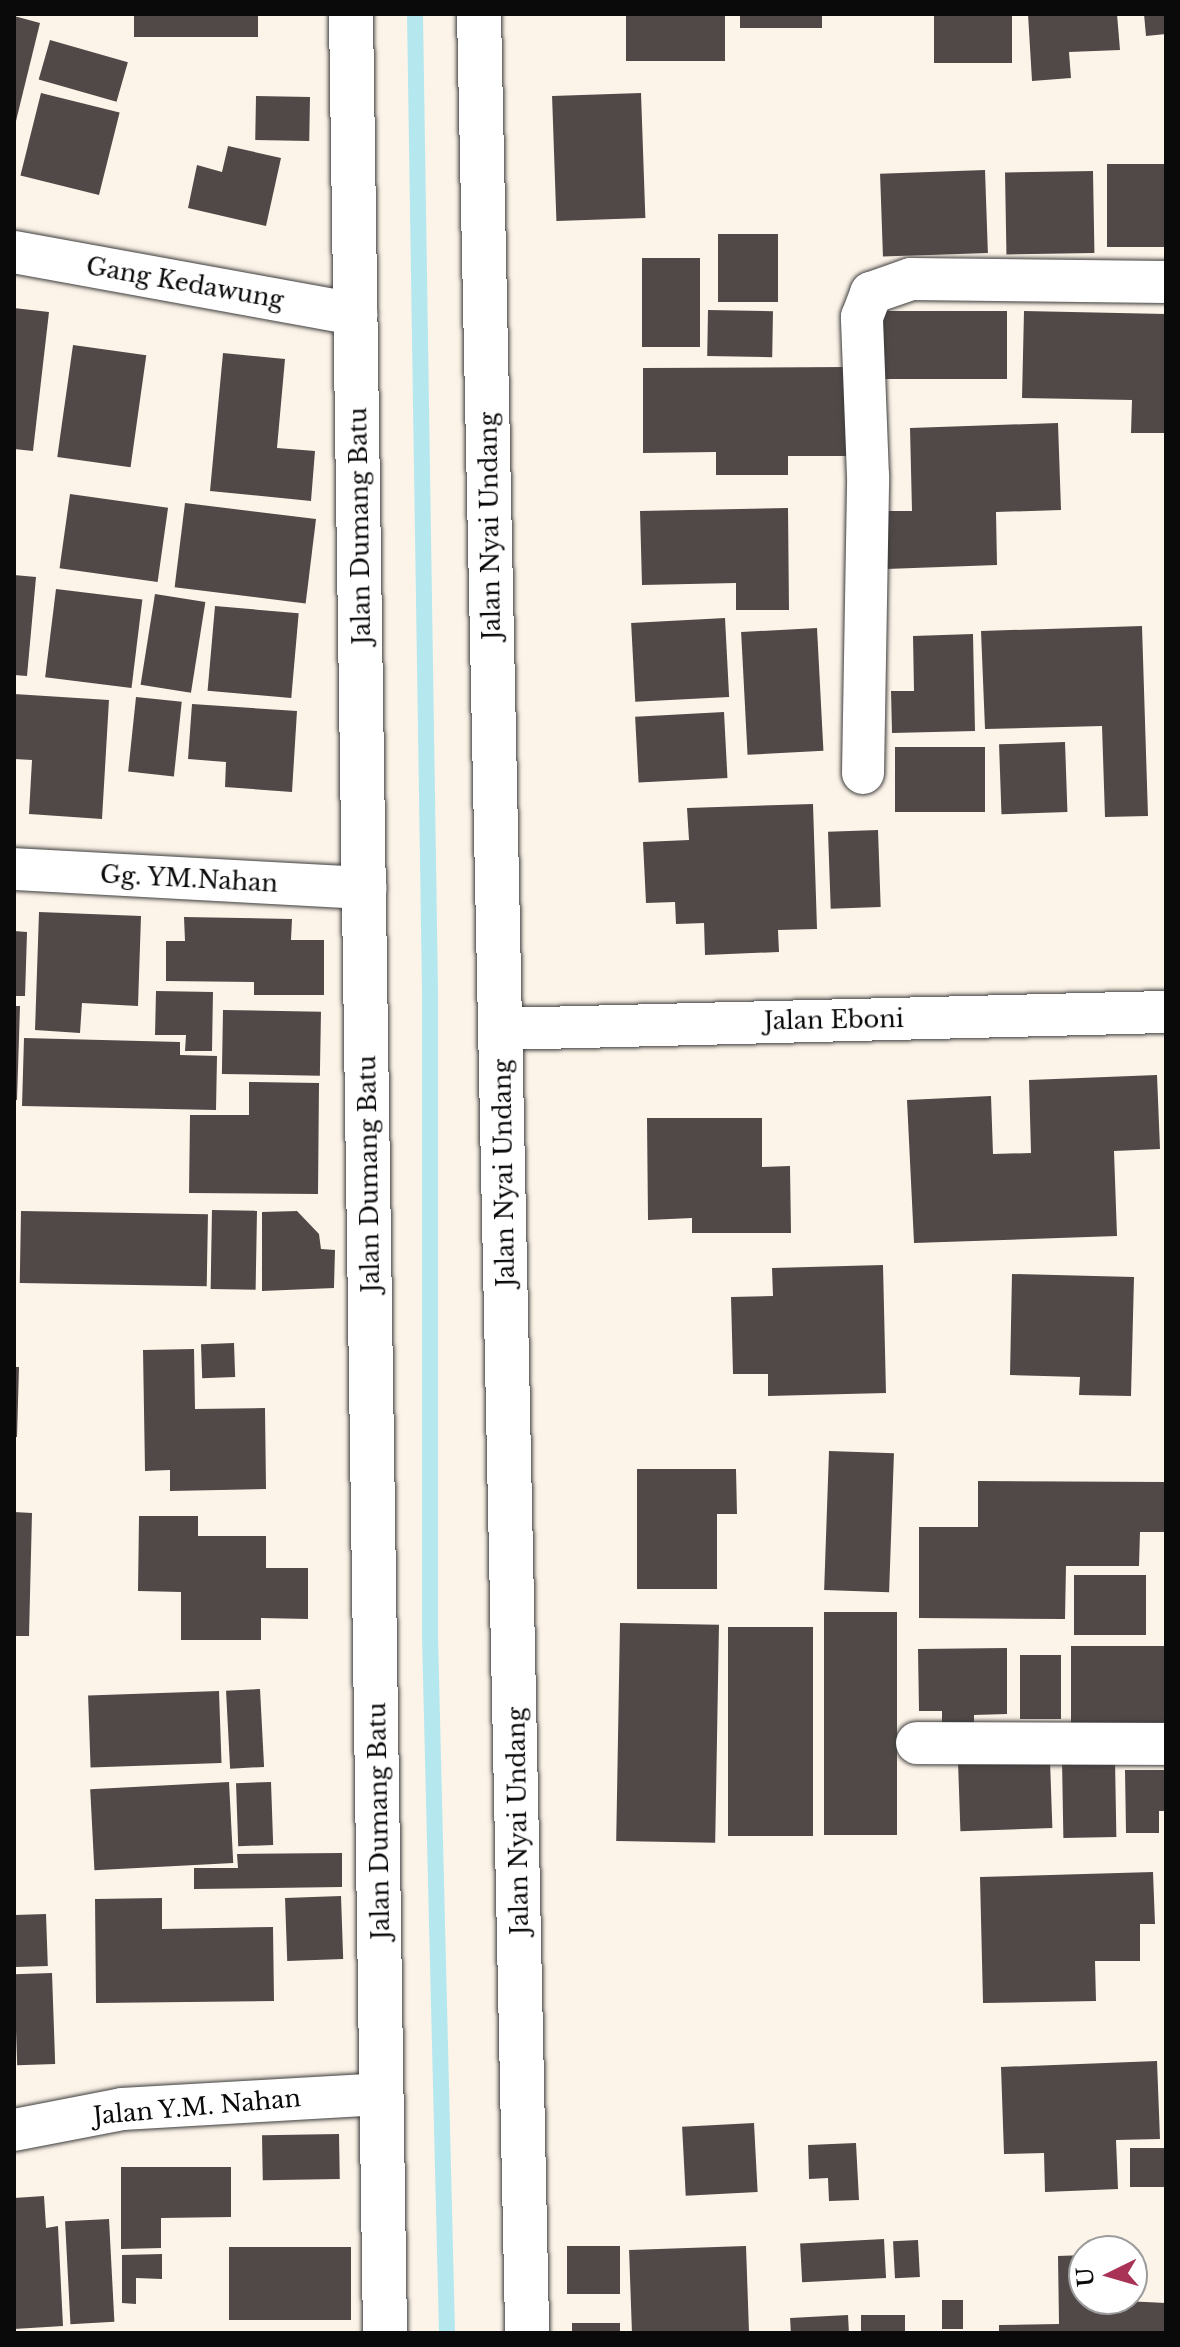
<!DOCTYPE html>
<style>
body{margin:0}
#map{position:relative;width:1180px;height:2347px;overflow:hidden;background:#fdf4e9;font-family:"Libre Baskerville",serif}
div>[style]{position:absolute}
.stream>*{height:16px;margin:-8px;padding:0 8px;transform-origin:8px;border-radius:8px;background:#b4e7ee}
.building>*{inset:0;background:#514948;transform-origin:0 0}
.roads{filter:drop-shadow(0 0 2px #3d3d3d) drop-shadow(0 0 2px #3d3d3d)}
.minor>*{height:42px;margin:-21px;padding:0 21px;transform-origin:21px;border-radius:21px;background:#fff}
.tertiary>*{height:44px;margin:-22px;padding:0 22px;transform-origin:22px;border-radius:22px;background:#fff}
span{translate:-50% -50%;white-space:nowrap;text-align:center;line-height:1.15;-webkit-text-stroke:8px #fff;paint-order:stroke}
.street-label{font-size:24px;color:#0a0a0a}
.frame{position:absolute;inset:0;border:16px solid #0a0a0a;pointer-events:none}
.north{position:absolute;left:1068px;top:2235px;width:80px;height:80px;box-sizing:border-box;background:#fff;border:2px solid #9d9d9d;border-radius:50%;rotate:265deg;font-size:22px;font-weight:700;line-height:32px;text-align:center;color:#0a0a0a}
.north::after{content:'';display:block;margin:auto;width:28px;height:36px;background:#a93357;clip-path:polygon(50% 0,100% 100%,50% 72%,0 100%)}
</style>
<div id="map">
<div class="stream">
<i style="left:415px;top:14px;width:978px;rotate:89.12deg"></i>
<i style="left:430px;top:992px;width:644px;rotate:90deg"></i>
<i style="left:430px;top:1636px;width:697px;rotate:88.6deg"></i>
</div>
<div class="building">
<i style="left:134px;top:14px;width:124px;height:23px"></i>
<i style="left:626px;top:14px;width:99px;height:47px"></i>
<i style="left:740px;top:14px;width:82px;height:14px"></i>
<i style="left:934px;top:14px;width:78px;height:49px"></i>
<i style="clip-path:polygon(1028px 14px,1117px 14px,1120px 50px,1069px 52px,1071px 78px,1032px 81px)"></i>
<i style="clip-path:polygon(1144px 14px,1166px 14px,1166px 34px,1146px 36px)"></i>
<i style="clip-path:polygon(14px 16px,40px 23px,15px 125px,14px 125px)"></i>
<i style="left:50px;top:40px;width:81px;height:41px;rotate:16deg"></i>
<i style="left:41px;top:93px;width:81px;height:85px;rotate:14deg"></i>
<i style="left:641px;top:93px;width:125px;height:89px;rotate:88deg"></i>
<i style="left:256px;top:96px;width:54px;height:44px;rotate:1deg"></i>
<i style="clip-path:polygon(228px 146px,281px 158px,266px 226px,188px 208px,197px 165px,222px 172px)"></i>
<i style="left:1166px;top:164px;width:83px;height:59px;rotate:90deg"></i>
<i style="left:985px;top:170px;width:83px;height:105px;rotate:88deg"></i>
<i style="left:1093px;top:171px;width:82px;height:88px;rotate:89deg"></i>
<i style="left:718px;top:234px;width:60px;height:68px"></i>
<i style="left:642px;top:258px;width:58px;height:89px"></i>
<i style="clip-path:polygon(14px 308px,49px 312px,33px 451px,14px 449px)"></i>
<i style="left:708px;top:310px;width:65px;height:46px;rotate:1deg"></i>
<i style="left:878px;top:311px;width:129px;height:68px"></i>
<i style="clip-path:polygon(1024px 311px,1166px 314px,1166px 433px,1131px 433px,1132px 400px,1022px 398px)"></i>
<i style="left:73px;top:345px;width:74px;height:113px;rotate:8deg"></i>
<i style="clip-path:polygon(223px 353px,285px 359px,277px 448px,315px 451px,311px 501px,210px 491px)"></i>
<i style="clip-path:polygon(848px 367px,848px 456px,788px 456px,788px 475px,716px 475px,716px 452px,643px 453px,643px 368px)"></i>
<i style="clip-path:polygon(1058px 423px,1061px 510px,996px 512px,997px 565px,886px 569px,884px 511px,912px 511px,910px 428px)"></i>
<i style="left:70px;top:494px;width:99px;height:75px;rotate:8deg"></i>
<i style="left:185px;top:503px;width:132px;height:85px;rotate:7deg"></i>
<i style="clip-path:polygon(788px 508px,789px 610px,736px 610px,736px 583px,642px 585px,640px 511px)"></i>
<i style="clip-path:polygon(14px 575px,36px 577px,27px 676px,14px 675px)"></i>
<i style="left:56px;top:589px;width:87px;height:89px;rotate:7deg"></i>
<i style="left:155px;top:594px;width:51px;height:92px;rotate:9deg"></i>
<i style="left:215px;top:606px;width:84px;height:85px;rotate:5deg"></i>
<i style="left:725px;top:618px;width:79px;height:94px;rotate:87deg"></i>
<i style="clip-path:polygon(1142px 626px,1148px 816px,1105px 817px,1102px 726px,985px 729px,981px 631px)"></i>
<i style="left:817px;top:628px;width:123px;height:76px;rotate:87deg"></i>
<i style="clip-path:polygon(973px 634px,975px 731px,892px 733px,891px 691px,914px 691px,913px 636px)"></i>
<i style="clip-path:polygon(14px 694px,109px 700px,102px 819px,29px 814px,32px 760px,14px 759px)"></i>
<i style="left:136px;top:697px;width:46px;height:75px;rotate:6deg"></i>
<i style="clip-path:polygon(192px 704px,297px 711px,292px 792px,225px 787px,226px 762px,188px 759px)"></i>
<i style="left:724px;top:712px;width:66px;height:89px;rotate:87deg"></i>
<i style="left:1065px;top:742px;width:70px;height:66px;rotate:88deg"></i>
<i style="left:985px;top:747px;width:65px;height:90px;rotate:90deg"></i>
<i style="clip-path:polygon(813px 804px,817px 929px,778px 930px,779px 952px,705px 955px,704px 923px,676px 924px,675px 902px,646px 903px,643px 842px,689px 840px,687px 808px)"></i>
<i style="left:878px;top:830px;width:77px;height:50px;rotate:88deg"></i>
<i style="clip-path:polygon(39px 912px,141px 916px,138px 1006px,82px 1003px,80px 1033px,35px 1030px)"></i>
<i style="clip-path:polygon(184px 917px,292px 919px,291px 940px,324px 940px,324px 995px,254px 995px,254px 982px,166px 981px,166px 941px,185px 941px)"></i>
<i style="clip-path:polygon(14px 931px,27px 932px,25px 996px,14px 996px)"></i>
<i style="clip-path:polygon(156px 991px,213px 992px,212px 1051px,185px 1051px,186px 1035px,155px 1035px)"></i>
<i style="clip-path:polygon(14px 1006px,20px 1006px,17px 1100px,14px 1100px)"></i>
<i style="left:223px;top:1010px;width:98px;height:64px;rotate:1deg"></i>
<i style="clip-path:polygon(24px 1038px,180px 1042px,180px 1055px,217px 1056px,216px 1110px,22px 1106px)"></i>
<i style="clip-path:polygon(1157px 1075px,1160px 1149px,1114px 1151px,1117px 1236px,914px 1243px,907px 1100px,991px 1096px,993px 1154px,1031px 1153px,1029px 1080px)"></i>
<i style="clip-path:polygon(249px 1082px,319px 1083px,318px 1194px,189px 1193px,190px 1115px,249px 1115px)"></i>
<i style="clip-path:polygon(647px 1118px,762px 1118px,762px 1167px,790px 1166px,791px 1233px,692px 1233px,692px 1218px,648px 1220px)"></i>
<i style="left:212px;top:1210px;width:45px;height:79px;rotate:1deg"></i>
<i style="left:21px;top:1211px;width:187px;height:72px;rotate:1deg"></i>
<i style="clip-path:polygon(297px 1211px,319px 1234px,321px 1249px,335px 1250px,334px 1288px,262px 1291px,262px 1212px)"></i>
<i style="clip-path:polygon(883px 1265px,886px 1393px,768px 1396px,768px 1374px,733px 1374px,731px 1297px,773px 1296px,772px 1268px)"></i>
<i style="clip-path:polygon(1012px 1274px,1134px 1277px,1131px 1396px,1079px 1395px,1080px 1377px,1010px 1375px)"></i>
<i style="left:234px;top:1343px;width:34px;height:33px;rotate:88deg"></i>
<i style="clip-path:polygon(194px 1349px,195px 1409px,265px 1408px,266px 1489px,170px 1491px,170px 1470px,145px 1471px,143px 1350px)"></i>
<i style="clip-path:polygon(14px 1367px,19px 1367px,17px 1437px,14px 1437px)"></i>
<i style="left:829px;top:1451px;width:65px;height:139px;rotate:2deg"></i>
<i style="clip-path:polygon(637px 1469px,736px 1469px,737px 1514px,717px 1514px,717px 1589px,637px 1589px)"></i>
<i style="clip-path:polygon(978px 1481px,1166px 1482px,1166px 1532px,1140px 1532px,1139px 1566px,1066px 1566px,1065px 1619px,919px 1618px,919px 1527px,978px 1527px)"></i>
<i style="clip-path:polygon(14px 1512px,32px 1513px,29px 1636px,14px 1636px)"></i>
<i style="clip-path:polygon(139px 1516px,198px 1516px,198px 1536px,266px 1536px,266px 1568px,308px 1568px,308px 1619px,261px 1618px,261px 1640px,181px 1640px,181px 1592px,138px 1591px)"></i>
<i style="left:1074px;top:1575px;width:72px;height:60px"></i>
<i style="left:824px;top:1612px;width:73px;height:223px"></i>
<i style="left:620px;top:1623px;width:99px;height:218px;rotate:1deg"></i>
<i style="left:728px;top:1627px;width:85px;height:209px"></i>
<i style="left:1166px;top:1646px;width:78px;height:95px;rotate:90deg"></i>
<i style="clip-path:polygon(1007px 1648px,1007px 1714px,974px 1715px,974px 1729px,942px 1730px,942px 1711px,919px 1711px,918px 1649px)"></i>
<i style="left:1020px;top:1655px;width:41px;height:64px"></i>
<i style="left:260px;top:1689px;width:78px;height:34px;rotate:87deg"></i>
<i style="left:219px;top:1691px;width:72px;height:131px;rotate:88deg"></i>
<i style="left:1115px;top:1759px;width:78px;height:53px;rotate:89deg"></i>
<i style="left:1050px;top:1760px;width:68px;height:92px;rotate:88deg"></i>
<i style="clip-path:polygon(1125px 1770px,1166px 1770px,1166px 1811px,1159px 1811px,1159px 1833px,1126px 1833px)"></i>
<i style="left:229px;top:1782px;width:81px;height:139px;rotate:87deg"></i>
<i style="left:271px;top:1782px;width:63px;height:35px;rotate:88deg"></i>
<i style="clip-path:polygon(342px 1853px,342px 1887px,194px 1889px,194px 1868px,238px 1868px,237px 1854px)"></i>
<i style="clip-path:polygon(1153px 1872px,1155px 1924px,1140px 1924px,1140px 1961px,1095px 1961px,1096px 2001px,983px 2003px,980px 1877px)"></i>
<i style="left:341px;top:1896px;width:63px;height:56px;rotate:88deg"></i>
<i style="clip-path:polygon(162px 1898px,162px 1929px,273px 1927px,274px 2001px,96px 2003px,95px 1899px)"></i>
<i style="left:46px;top:1914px;width:52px;height:32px;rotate:88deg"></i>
<i style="left:52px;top:1973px;width:91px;height:38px;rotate:88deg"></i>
<i style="clip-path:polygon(1157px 2061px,1160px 2139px,1116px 2140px,1118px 2189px,1045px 2192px,1044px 2153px,1004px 2154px,1001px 2067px)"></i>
<i style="left:754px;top:2123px;width:69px;height:72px;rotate:87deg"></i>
<i style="left:339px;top:2134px;width:45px;height:77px;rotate:89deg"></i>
<i style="clip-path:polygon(856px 2143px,859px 2200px,829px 2201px,828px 2178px,809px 2179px,808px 2145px)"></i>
<i style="left:1130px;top:2148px;width:36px;height:39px"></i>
<i style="clip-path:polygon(121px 2167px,231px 2167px,231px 2217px,161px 2218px,161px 2248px,121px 2249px)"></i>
<i style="clip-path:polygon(44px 2196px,46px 2228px,58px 2226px,63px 2326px,14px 2329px,14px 2198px)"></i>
<i style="left:109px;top:2219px;width:103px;height:44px;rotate:87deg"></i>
<i style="left:884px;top:2239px;width:39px;height:84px;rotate:87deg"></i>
<i style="left:918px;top:2240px;width:37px;height:25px;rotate:87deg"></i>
<i style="left:567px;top:2246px;width:53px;height:48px"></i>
<i style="left:746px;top:2246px;width:87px;height:117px;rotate:88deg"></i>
<i style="left:229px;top:2247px;width:122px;height:73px"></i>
<i style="clip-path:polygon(162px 2254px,162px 2279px,136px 2278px,136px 2304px,122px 2303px,122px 2255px)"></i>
<i style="clip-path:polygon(1084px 2255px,1084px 2299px,1166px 2303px,1166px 2333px,999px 2333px,999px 2325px,1059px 2324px,1058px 2256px)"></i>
<i style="left:942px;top:2300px;width:21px;height:29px"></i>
<i style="left:848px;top:2315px;width:18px;height:58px;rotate:87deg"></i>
<i style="left:905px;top:2315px;width:18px;height:44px;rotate:90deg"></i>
<i style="left:620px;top:2323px;width:10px;height:48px;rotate:90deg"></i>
</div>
<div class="roads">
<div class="minor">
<i style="left:14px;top:252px;width:348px;rotate:10.3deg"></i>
<i style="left:863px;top:773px;width:297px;rotate:-89deg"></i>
<i style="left:868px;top:476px;width:159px;rotate:-92.2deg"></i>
<i style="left:862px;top:317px;width:26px;rotate:-69deg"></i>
<i style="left:871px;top:293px;width:42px;rotate:-19.3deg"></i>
<i style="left:911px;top:279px;width:255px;rotate:0.7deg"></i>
<i style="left:14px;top:869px;width:352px;rotate:3.1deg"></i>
<i style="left:502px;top:1029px;width:664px;rotate:-1.47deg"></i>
<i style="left:917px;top:1743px;width:249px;rotate:0.2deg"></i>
<i style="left:14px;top:2130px;width:110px;rotate:-11deg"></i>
<i style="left:122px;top:2109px;width:259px;rotate:-3.3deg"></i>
</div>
<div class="tertiary">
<i style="left:351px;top:14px;width:2319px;rotate:89.16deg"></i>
<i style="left:479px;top:14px;width:2319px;rotate:88.81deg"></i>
</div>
</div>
<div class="street-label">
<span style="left:185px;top:283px;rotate:10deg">Gang Kedawung</span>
<span style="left:360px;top:526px;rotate:-91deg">Jalan Dumang Batu</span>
<span style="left:490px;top:526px;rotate:-91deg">Jalan Nyai Undang</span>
<span style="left:189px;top:879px;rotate:3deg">Gg. YM.Nahan</span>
<span style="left:834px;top:1020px;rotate:-1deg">Jalan Eboni</span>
<span style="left:504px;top:1173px;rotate:-91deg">Jalan Nyai Undang</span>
<span style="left:369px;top:1174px;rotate:-91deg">Jalan Dumang Batu</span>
<span style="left:379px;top:1821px;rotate:-91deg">Jalan Dumang Batu</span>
<span style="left:518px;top:1821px;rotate:-91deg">Jalan Nyai Undang</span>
<span style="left:197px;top:2107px;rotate:-5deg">Jalan Y.M. Nahan</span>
</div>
<div class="frame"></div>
<div class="north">U</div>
</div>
